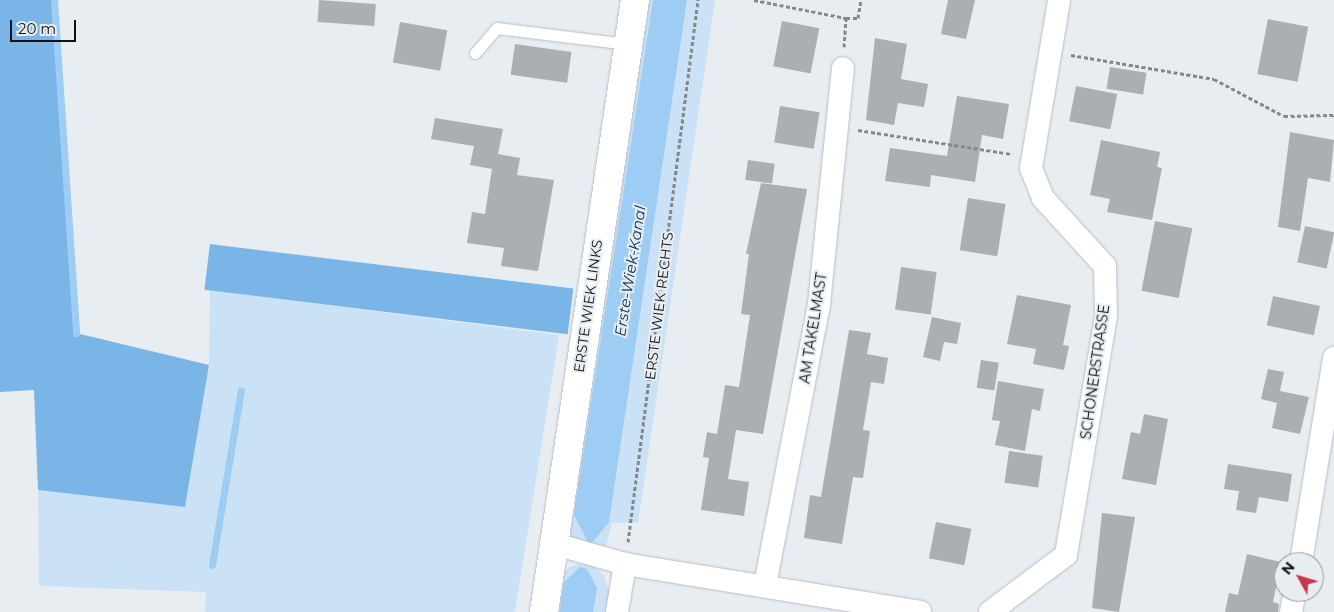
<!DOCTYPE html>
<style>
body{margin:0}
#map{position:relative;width:1334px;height:612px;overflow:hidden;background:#e7edf1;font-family:Montserrat,sans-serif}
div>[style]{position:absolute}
.green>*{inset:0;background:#cbe1f5}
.forest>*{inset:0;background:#7ab5e8;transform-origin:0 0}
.water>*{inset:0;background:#9dccf4}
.stream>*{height:7px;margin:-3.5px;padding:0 3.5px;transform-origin:3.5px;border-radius:3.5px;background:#9dccf4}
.building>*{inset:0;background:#aaafb3;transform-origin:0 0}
.path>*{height:3px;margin-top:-1.5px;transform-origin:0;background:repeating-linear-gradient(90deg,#83888a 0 4px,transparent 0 6.5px)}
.roads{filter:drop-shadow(0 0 1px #b8bdc2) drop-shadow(0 0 1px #b8bdc2)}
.lane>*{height:11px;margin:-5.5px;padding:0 5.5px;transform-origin:5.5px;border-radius:5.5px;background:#fff}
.street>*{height:22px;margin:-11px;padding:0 11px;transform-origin:11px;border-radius:11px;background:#fff}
.secondary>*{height:28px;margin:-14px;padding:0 14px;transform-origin:14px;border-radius:14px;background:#fff}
span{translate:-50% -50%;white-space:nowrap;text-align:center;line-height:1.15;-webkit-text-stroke:4px #e7edf1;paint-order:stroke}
.street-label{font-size:14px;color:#101213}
.water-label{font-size:15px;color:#002f4f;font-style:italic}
.north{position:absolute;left:1274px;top:552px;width:50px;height:50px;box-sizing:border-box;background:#e7edf1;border:1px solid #919598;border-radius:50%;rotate:309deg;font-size:14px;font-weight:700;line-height:20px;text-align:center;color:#101213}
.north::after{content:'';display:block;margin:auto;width:18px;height:22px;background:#c8374c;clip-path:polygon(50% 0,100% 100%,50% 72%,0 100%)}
.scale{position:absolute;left:10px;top:20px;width:66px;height:22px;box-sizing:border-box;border:2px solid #101213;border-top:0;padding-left:6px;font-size:15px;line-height:18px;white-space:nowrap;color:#101213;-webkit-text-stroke:4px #e7edf1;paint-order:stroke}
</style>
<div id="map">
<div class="green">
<i style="clip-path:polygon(645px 0,715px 0,638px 523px,612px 523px,606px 547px,582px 544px,571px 537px,566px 519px)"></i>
<i style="clip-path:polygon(210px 290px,559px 335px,515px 612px,205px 612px,206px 592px,39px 586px,38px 490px,185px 507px,209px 365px)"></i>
<i style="clip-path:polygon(581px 564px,595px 566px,604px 576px,609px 592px,609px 612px,551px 612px,556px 582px,569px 567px)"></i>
</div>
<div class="forest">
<i style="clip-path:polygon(0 0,54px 0,76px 333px,209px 365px,185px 507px,38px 490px,34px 390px,0 392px)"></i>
<i style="left:210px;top:244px;width:366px;height:46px;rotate:7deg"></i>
</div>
<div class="water">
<i style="clip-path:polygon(653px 0,687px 0,609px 522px,592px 543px,588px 542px,574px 515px)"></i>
<i style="clip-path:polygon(580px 567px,587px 569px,597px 588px,593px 612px,560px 612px,564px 582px)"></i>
</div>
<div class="stream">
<i style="left:54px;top:0;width:334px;rotate:86.2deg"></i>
<i style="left:212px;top:565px;width:177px;rotate:-80.6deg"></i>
</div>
<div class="building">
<i style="left:319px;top:0;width:57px;height:22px;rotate:4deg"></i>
<i style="clip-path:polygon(948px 0,975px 0,966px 39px,941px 34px)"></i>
<i style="left:1268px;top:19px;width:41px;height:56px;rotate:11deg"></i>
<i style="left:782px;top:21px;width:38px;height:46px;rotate:11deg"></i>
<i style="left:400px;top:22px;width:48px;height:41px;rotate:10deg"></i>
<i style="clip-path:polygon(875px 38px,907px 44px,901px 79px,928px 84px,924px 107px,898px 103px,894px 125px,866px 120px)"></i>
<i style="left:515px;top:44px;width:57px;height:31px;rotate:8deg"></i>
<i style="left:1110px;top:67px;width:37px;height:22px;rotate:9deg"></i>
<i style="left:1076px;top:86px;width:42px;height:36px;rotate:11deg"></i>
<i style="clip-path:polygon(957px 96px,1009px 104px,1003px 139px,982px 135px,975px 182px,931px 175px,930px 187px,885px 181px,890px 148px,947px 156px)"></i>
<i style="left:780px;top:106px;width:40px;height:37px;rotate:9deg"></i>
<i style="clip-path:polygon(435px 118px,503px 129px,498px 154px,520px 158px,517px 175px,554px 180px,538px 271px,501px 266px,504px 248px,467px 243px,472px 212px,485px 214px,492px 169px,470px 165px,474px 146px,431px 139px)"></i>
<i style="clip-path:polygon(1290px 132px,1334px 140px,1330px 182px,1308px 178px,1300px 231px,1278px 227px)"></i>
<i style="clip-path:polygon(1101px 140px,1160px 152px,1157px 167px,1162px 168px,1152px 220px,1107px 212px,1110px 199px,1090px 195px)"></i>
<i style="left:748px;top:160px;width:27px;height:20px;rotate:8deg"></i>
<i style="clip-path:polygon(761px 183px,807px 189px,763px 434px,736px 430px,728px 479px,749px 482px,744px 516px,701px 510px,709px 458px,703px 457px,707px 432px,717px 434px,725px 385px,739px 387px,750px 315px,741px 314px,749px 254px,746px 254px)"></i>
<i style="left:968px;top:198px;width:38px;height:53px;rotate:9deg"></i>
<i style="left:1155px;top:221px;width:38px;height:71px;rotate:11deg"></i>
<i style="left:1305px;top:226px;width:30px;height:37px;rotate:12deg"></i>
<i style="left:901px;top:267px;width:36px;height:43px;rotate:8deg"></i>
<i style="clip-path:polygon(1017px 295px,1071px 305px,1063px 345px,1069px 346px,1064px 370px,1033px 364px,1036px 349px,1007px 344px)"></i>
<i style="left:1273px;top:296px;width:48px;height:30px;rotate:12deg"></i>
<i style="clip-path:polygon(932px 317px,961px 323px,957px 344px,944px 342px,940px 361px,923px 357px)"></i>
<i style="clip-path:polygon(849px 330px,871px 333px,867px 354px,888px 358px,884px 384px,871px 382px,863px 430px,870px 431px,863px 478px,853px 477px,842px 544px,804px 538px,810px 495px,821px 497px)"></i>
<i style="left:981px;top:360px;width:18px;height:28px;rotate:9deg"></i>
<i style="clip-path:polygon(1268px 369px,1284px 372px,1280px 391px,1309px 397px,1300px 434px,1272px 428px,1277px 403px,1261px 399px)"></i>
<i style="clip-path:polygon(998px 381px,1044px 389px,1040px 411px,1032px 409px,1025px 451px,995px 445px,1000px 421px,992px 420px)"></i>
<i style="clip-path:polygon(1144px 414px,1168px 419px,1156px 485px,1122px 479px,1131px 432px,1140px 434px)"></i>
<i style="left:1009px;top:451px;width:34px;height:32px;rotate:8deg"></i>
<i style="clip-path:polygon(1228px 464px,1292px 474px,1288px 502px,1259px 497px,1256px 513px,1236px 510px,1239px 491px,1224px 489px)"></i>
<i style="clip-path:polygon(1102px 513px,1135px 517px,1119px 612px,1092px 608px)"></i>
<i style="left:936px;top:522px;width:36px;height:37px;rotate:11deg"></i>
<i style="clip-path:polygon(1247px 554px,1281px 562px,1273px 602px,1279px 604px,1278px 612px,1225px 612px,1229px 593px,1238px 595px)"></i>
</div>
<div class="path">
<i style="left:754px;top:0;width:94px;rotate:11.1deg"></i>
<i style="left:844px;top:47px;width:29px;rotate:-86deg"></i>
<i style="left:846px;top:18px;width:12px"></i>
<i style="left:858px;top:18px;width:18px;rotate:-81deg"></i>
<i style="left:1071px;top:55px;width:145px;rotate:9.5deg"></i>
<i style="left:1214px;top:79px;width:79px;rotate:27.9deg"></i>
<i style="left:1284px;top:116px;width:50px;rotate:-1.1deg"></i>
<i style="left:858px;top:130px;width:156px;rotate:8.9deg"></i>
<i style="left:628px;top:542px;width:547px;rotate:-82.64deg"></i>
</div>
<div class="roads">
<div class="lane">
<i style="left:475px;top:53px;width:33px;rotate:-49deg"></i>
<i style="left:497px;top:28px;width:132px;rotate:7deg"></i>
</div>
<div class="street">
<i style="left:555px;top:544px;width:73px;rotate:15.9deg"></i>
<i style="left:625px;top:564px;width:299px;rotate:9.2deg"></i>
<i style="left:1301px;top:562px;width:207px;rotate:-80.8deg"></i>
<i style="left:765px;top:585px;width:286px;rotate:-79.1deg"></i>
<i style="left:819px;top:304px;width:237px;rotate:-84.2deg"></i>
<i style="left:617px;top:612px;width:49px;rotate:-80.5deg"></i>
<i style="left:990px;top:612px;width:95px;rotate:-36.9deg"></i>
<i style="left:1066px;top:555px;width:243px;rotate:-80.5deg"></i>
<i style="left:1106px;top:315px;width:49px;rotate:-91.2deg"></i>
<i style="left:1105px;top:266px;width:92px;rotate:-132.4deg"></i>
<i style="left:1043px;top:198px;width:32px;rotate:-112deg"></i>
<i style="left:1031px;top:168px;width:170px;rotate:-80.5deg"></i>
<i style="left:1291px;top:612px;width:20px;rotate:-79deg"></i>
</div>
<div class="secondary">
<i style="left:544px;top:612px;width:619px;rotate:-81.54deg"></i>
</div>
</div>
<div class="street-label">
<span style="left:588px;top:306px;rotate:-82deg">ERSTE WIEK LINKS</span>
<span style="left:659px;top:306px;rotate:-83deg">ERSTE WIEK RECHTS</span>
<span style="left:813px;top:328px;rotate:-81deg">AM TAKELMAST</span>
<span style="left:1095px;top:372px;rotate:-82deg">SCHONERSTRASSE</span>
</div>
<div class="water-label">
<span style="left:630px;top:271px;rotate:-81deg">Erste-Wiek-Kanal</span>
</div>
<div class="north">N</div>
<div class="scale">20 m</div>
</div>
